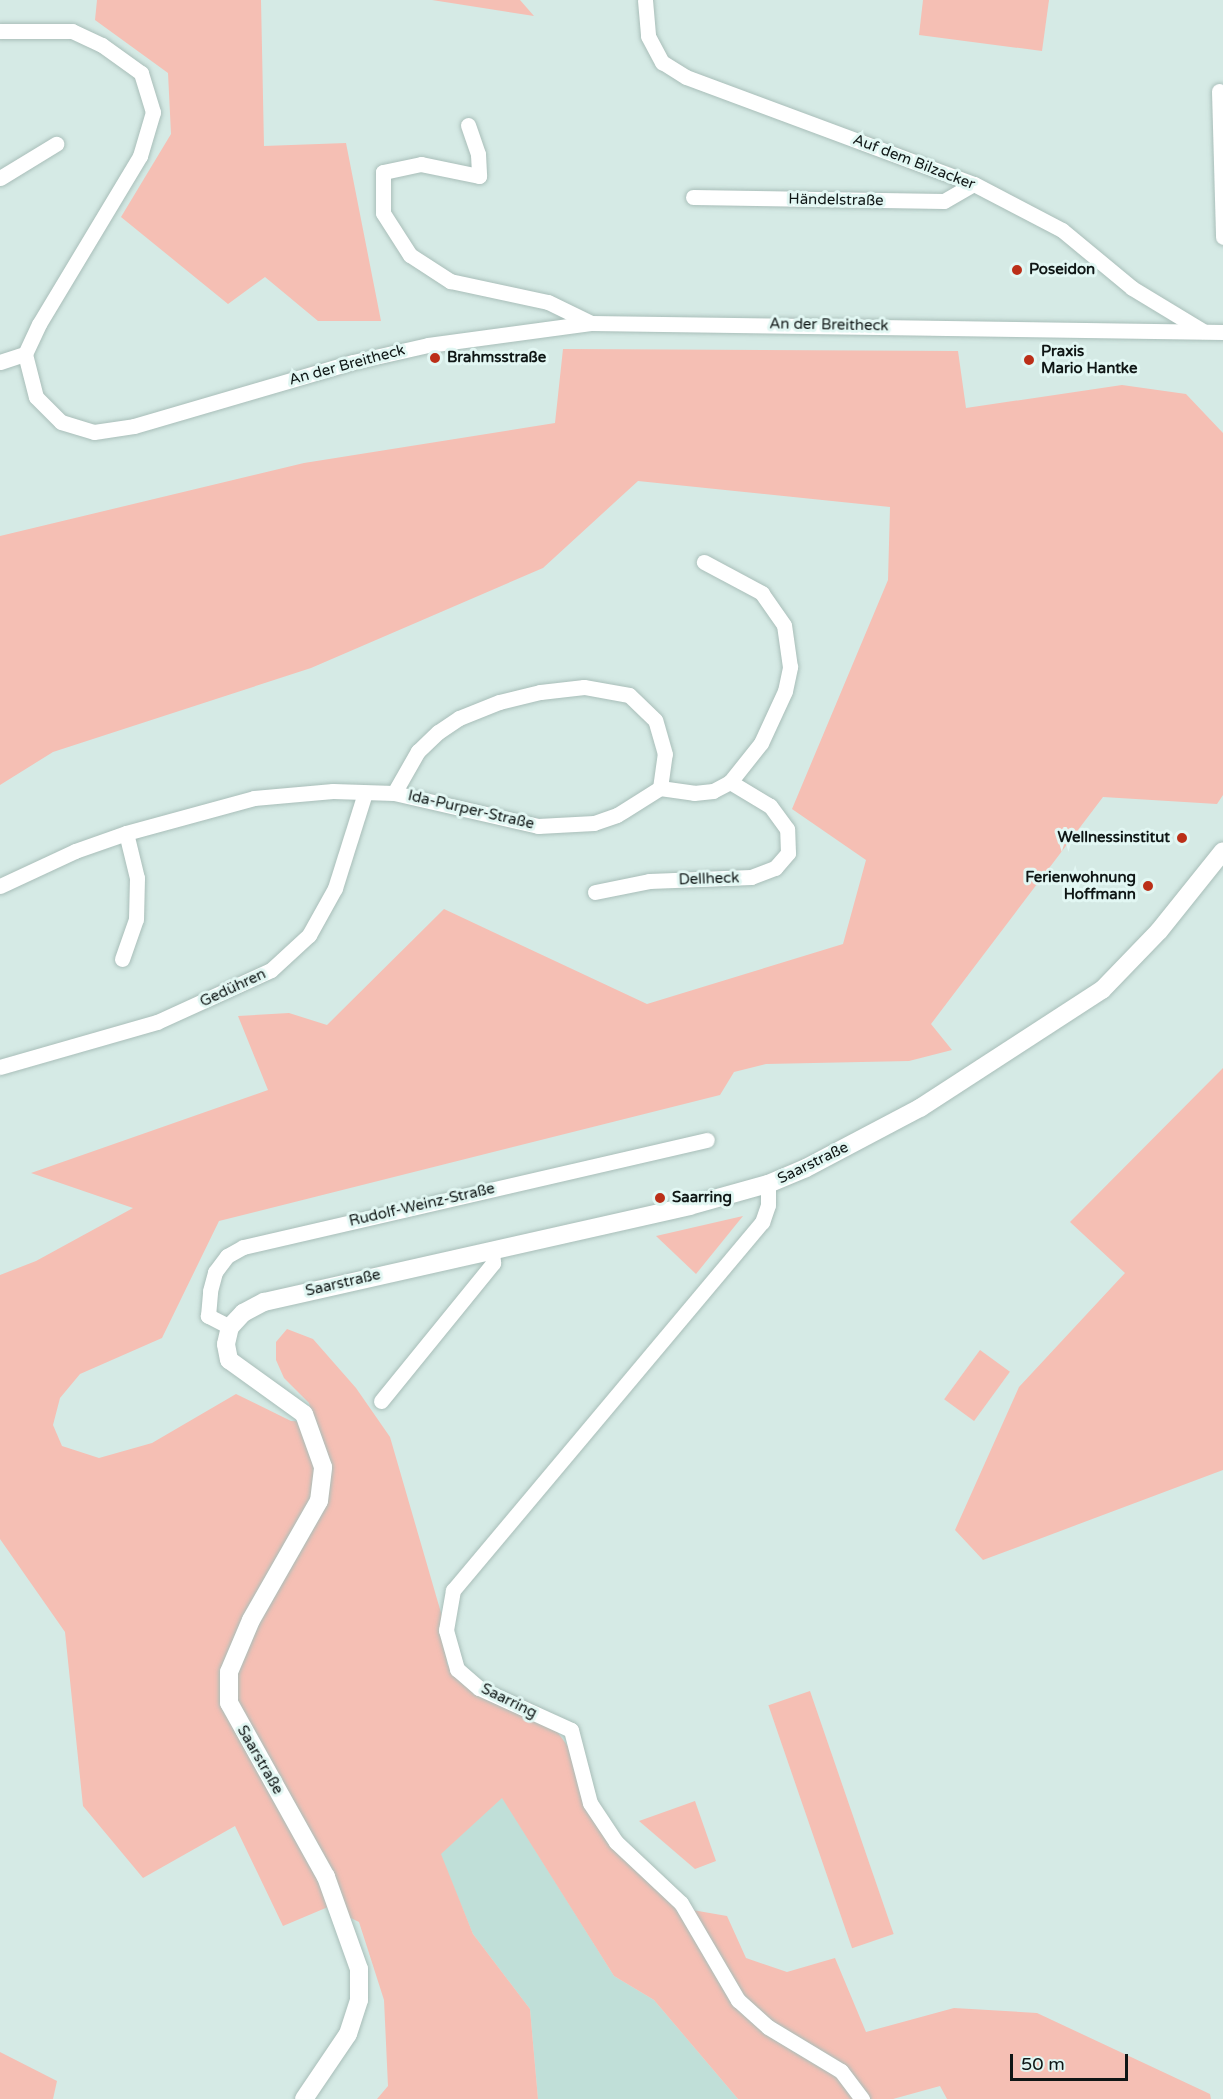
<!DOCTYPE html>
<meta charset="utf-8">
<style>
body{margin:0}
#map{position:relative;width:1223px;height:2099px;overflow:hidden;background:#d5eae5;font-family:"Varela Round",sans-serif}
div>[style]{position:absolute}
.built>*{inset:0;background:#c0dfd8}
.green>*{inset:0;background:#f5bfb4;transform-origin:0 0}
.roads{filter:drop-shadow(0 0 2px #a9beb9) drop-shadow(0 0 2px #a9beb9)}
.minor>*{height:15px;margin:-7.5px;padding:0 7.5px;transform-origin:7.5px;border-radius:7.5px;background:#fff}
.tertiary>*{height:18px;margin:-9px;padding:0 9px;transform-origin:9px;border-radius:9px;background:#fff}
.dots>*{width:16px;height:16px;translate:-50% -50%;box-sizing:border-box;border:3px solid #e2f7f3;border-radius:50%}
span{translate:-50% -50%;white-space:nowrap;text-align:center;line-height:1.15;-webkit-text-stroke:6px #e2f7f3;paint-order:stroke}
.street-label{font-size:15px;color:#0f1615}
.poi-label{font-size:15px;color:#0f1615;font-weight:700}
.left{translate:0 -50%;text-align:left}
.right{translate:-100% -50%;text-align:right}
.scale{position:absolute;left:1010px;top:2054px;width:118px;height:27px;box-sizing:border-box;border:3px solid #0f1615;border-top:0;padding-left:8px;font-size:18px;line-height:21px;white-space:nowrap;color:#0f1615;-webkit-text-stroke:4px #e2f7f3;paint-order:stroke}
</style>
<div id="map">
<div class="built">
<i style="clip-path:polygon(502px 1797px,614px 1976px,654px 2000px,738px 2099px,538px 2099px,530px 2009px,473px 1934px,440px 1854px)"></i>
</div>
<div class="green">
<i style="clip-path:polygon(97px 0,261px 0,264px 146px,346px 143px,381px 321px,318px 321px,265px 277px,228px 304px,121px 217px,171px 134px,168px 73px,95px 20px)"></i>
<i style="clip-path:polygon(432px 0,520px 0,534px 16px)"></i>
<i style="clip-path:polygon(923px 0,1049px 0,1042px 51px,919px 35px)"></i>
<i style="clip-path:polygon(563px 349px,958px 351px,966px 408px,1122px 385px,1186px 394px,1223px 433px,1223px 795px,1217px 804px,1103px 797px,931px 1024px,952px 1050px,909px 1061px,766px 1064px,734px 1072px,720px 1095px,219px 1221px,162px 1338px,80px 1374px,60px 1398px,53px 1425px,62px 1446px,99px 1458px,152px 1443px,236px 1394px,291px 1421px,314px 1422px,309px 1403px,284px 1378px,276px 1360px,276px 1342px,287px 1329px,313px 1339px,356px 1388px,390px 1437px,446px 1630px,447px 1664px,476px 1692px,553px 1726px,572px 1752px,585px 1806px,675px 1907px,727px 1916px,746px 1958px,787px 1972px,835px 1958px,866px 2032px,954px 2008px,1037px 2013px,1210px 2094px,1211px 2099px,947px 2099px,940px 2086px,893px 2099px,738px 2099px,654px 2000px,614px 1976px,502px 1798px,441px 1854px,473px 1934px,530px 2009px,538px 2099px,377px 2099px,388px 2086px,384px 2000px,359px 1922px,328px 1907px,283px 1926px,235px 1826px,143px 1878px,83px 1806px,65px 1632px,0 1539px,0 1275px,36px 1261px,133px 1208px,31px 1173px,268px 1090px,238px 1016px,289px 1013px,327px 1025px,444px 909px,647px 1004px,843px 944px,866px 860px,792px 809px,888px 580px,890px 507px,638px 481px,543px 568px,311px 668px,53px 752px,0 785px,0 536px,304px 463px,555px 423px)"></i>
<i style="clip-path:polygon(1223px 1068px,1223px 1470px,983px 1560px,955px 1530px,1019px 1387px,1125px 1273px,1070px 1222px)"></i>
<i style="clip-path:polygon(743px 1216px,696px 1274px,656px 1236px)"></i>
<i style="left:980px;top:1350px;width:37px;height:61px;rotate:36deg"></i>
<i style="left:810px;top:1691px;width:257px;height:44px;rotate:71deg"></i>
<i style="clip-path:polygon(695px 1801px,716px 1861px,695px 1869px,639px 1821px)"></i>
<i style="clip-path:polygon(0 2052px,57px 2081px,53px 2099px,0 2099px)"></i>
</div>
<div class="roads">
<div class="minor">
<i style="left:645px;top:0;width:36px;rotate:85deg"></i>
<i style="left:648px;top:36px;width:30px;rotate:62deg"></i>
<i style="left:662px;top:62px;width:28px;rotate:32deg"></i>
<i style="left:686px;top:77px;width:307px;rotate:20.4deg"></i>
<i style="left:974px;top:184px;width:99px;rotate:27.6deg"></i>
<i style="left:1062px;top:230px;width:91px;rotate:39.6deg"></i>
<i style="left:1132px;top:288px;width:83px;rotate:31.2deg"></i>
<i style="left:0;top:31px;width:72px"></i>
<i style="left:72px;top:31px;width:33px;rotate:25deg"></i>
<i style="left:102px;top:45px;width:48px;rotate:35.7deg"></i>
<i style="left:141px;top:73px;width:41px;rotate:72.9deg"></i>
<i style="left:153px;top:112px;width:46px;rotate:106.5deg"></i>
<i style="left:140px;top:156px;width:196px;rotate:121deg"></i>
<i style="left:39px;top:324px;width:33px;rotate:115deg"></i>
<i style="left:25px;top:354px;width:44px;rotate:75.7deg"></i>
<i style="left:36px;top:397px;width:35px;rotate:45deg"></i>
<i style="left:61px;top:422px;width:34px;rotate:17deg"></i>
<i style="left:94px;top:432px;width:40px;rotate:-8.5deg"></i>
<i style="left:134px;top:426px;width:228px;rotate:-16.3deg"></i>
<i style="left:353px;top:362px;width:77px;rotate:-12.8deg"></i>
<i style="left:428px;top:345px;width:164px;rotate:-7.7deg"></i>
<i style="left:591px;top:323px;width:632px;rotate:0.82deg"></i>
<i style="left:1219px;top:91px;width:146px;rotate:88.4deg"></i>
<i style="left:468px;top:125px;width:31px;rotate:71deg"></i>
<i style="left:478px;top:154px;width:22px;rotate:87deg"></i>
<i style="left:479px;top:176px;width:59px;rotate:-168.3deg"></i>
<i style="left:421px;top:164px;width:39px;rotate:168deg"></i>
<i style="left:383px;top:172px;width:41px;rotate:90deg"></i>
<i style="left:383px;top:213px;width:50px;rotate:57.3deg"></i>
<i style="left:410px;top:255px;width:48px;rotate:33deg"></i>
<i style="left:450px;top:281px;width:100px;rotate:12.1deg"></i>
<i style="left:548px;top:302px;width:48px;rotate:26deg"></i>
<i style="left:0;top:178px;width:66px;rotate:-31.3deg"></i>
<i style="left:693px;top:197px;width:251px;rotate:0.9deg"></i>
<i style="left:944px;top:201px;width:34px;rotate:-30deg"></i>
<i style="left:0;top:362px;width:26px;rotate:-18deg"></i>
<i style="left:660px;top:788px;width:34px;rotate:8deg"></i>
<i style="left:694px;top:793px;width:19px;rotate:-6deg"></i>
<i style="left:713px;top:791px;width:19px;rotate:-28deg"></i>
<i style="left:730px;top:782px;width:50px;rotate:-51.5deg"></i>
<i style="left:761px;top:743px;width:57px;rotate:-65.2deg"></i>
<i style="left:785px;top:691px;width:25px;rotate:-78deg"></i>
<i style="left:790px;top:667px;width:42px;rotate:-98.1deg"></i>
<i style="left:784px;top:625px;width:39px;rotate:-125deg"></i>
<i style="left:762px;top:593px;width:66px;rotate:-151.9deg"></i>
<i style="left:0;top:886px;width:83px;rotate:-25deg"></i>
<i style="left:75px;top:851px;width:54px;rotate:-19.4deg"></i>
<i style="left:126px;top:833px;width:133px;rotate:-15.3deg"></i>
<i style="left:254px;top:798px;width:79px;rotate:-5.1deg"></i>
<i style="left:333px;top:791px;width:61px;rotate:1.9deg"></i>
<i style="left:394px;top:793px;width:148px;rotate:12.9deg"></i>
<i style="left:538px;top:826px;width:56px;rotate:-3.1deg"></i>
<i style="left:594px;top:823px;width:24px;rotate:-19deg"></i>
<i style="left:617px;top:815px;width:51px;rotate:-32.1deg"></i>
<i style="left:660px;top:788px;width:34px;rotate:-82deg"></i>
<i style="left:665px;top:754px;width:35px;rotate:-106deg"></i>
<i style="left:655px;top:720px;width:36px;rotate:-136deg"></i>
<i style="left:629px;top:695px;width:46px;rotate:-169.9deg"></i>
<i style="left:584px;top:687px;width:44px;rotate:173.5deg"></i>
<i style="left:540px;top:692px;width:42px;rotate:166.3deg"></i>
<i style="left:499px;top:702px;width:43px;rotate:158.2deg"></i>
<i style="left:459px;top:718px;width:25px;rotate:146deg"></i>
<i style="left:438px;top:732px;width:28px;rotate:136deg"></i>
<i style="left:418px;top:751px;width:48px;rotate:119.7deg"></i>
<i style="left:595px;top:892px;width:55px;rotate:-11.5deg"></i>
<i style="left:649px;top:881px;width:102px;rotate:-2.2deg"></i>
<i style="left:751px;top:877px;width:26px;rotate:-21deg"></i>
<i style="left:775px;top:868px;width:20px;rotate:-49deg"></i>
<i style="left:788px;top:853px;width:24px;rotate:-92deg"></i>
<i style="left:787px;top:829px;width:29px;rotate:-126deg"></i>
<i style="left:770px;top:806px;width:47px;rotate:-149deg"></i>
<i style="left:122px;top:959px;width:42px;rotate:-70.7deg"></i>
<i style="left:136px;top:919px;width:41px;rotate:-88.6deg"></i>
<i style="left:137px;top:878px;width:46px;rotate:-103.7deg"></i>
<i style="left:0;top:1067px;width:163px;rotate:-16deg"></i>
<i style="left:157px;top:1022px;width:125px;rotate:-24.5deg"></i>
<i style="left:271px;top:970px;width:52px;rotate:-42.6deg"></i>
<i style="left:309px;top:935px;width:54px;rotate:-61deg"></i>
<i style="left:335px;top:888px;width:100px;rotate:-72.5deg"></i>
<i style="left:768px;top:1184px;width:21px;rotate:90deg"></i>
<i style="left:768px;top:1205px;width:18px;rotate:109deg"></i>
<i style="left:762px;top:1222px;width:481px;rotate:130deg"></i>
<i style="left:453px;top:1590px;width:41px;rotate:99.9deg"></i>
<i style="left:446px;top:1630px;width:41px;rotate:74.2deg"></i>
<i style="left:457px;top:1669px;width:29px;rotate:41deg"></i>
<i style="left:479px;top:1688px;width:101px;rotate:24.5deg"></i>
<i style="left:571px;top:1730px;width:75px;rotate:75.4deg"></i>
<i style="left:590px;top:1803px;width:47px;rotate:56.3deg"></i>
<i style="left:616px;top:1842px;width:89px;rotate:43.2deg"></i>
<i style="left:681px;top:1903px;width:113px;rotate:59.6deg"></i>
<i style="left:738px;top:2000px;width:40px;rotate:42deg"></i>
<i style="left:768px;top:2027px;width:85px;rotate:31.1deg"></i>
<i style="left:841px;top:2071px;width:35px;rotate:53deg"></i>
<i style="left:230px;top:1327px;width:25px;rotate:-153deg"></i>
<i style="left:208px;top:1316px;width:25px;rotate:-85deg"></i>
<i style="left:210px;top:1291px;width:20px;rotate:-75deg"></i>
<i style="left:215px;top:1272px;width:20px;rotate:-53deg"></i>
<i style="left:227px;top:1256px;width:18px;rotate:-29deg"></i>
<i style="left:243px;top:1247px;width:476px;rotate:-13deg"></i>
<i style="left:381px;top:1401px;width:178px;rotate:-50.9deg"></i>
<i style="left:493px;top:1263px;width:13px;rotate:-94deg"></i>
</div>
<div class="tertiary">
<i style="left:304px;top:2099px;width:78px;rotate:-55.9deg"></i>
<i style="left:348px;top:2034px;width:36px;rotate:-72deg"></i>
<i style="left:359px;top:2000px;width:31px;rotate:-90deg"></i>
<i style="left:359px;top:1969px;width:98px;rotate:-109.7deg"></i>
<i style="left:326px;top:1877px;width:199px;rotate:-119.1deg"></i>
<i style="left:229px;top:1703px;width:31px;rotate:-90deg"></i>
<i style="left:229px;top:1672px;width:56px;rotate:-67.1deg"></i>
<i style="left:251px;top:1620px;width:137px;rotate:-60.3deg"></i>
<i style="left:319px;top:1501px;width:34px;rotate:-83deg"></i>
<i style="left:323px;top:1467px;width:56px;rotate:-109.7deg"></i>
<i style="left:304px;top:1414px;width:92px;rotate:-144.2deg"></i>
<i style="left:229px;top:1360px;width:16px;rotate:-101deg"></i>
<i style="left:226px;top:1344px;width:17px;rotate:-77deg"></i>
<i style="left:230px;top:1327px;width:19px;rotate:-47deg"></i>
<i style="left:243px;top:1313px;width:24px;rotate:-28deg"></i>
<i style="left:264px;top:1302px;width:436px;rotate:-12.7deg"></i>
<i style="left:689px;top:1206px;width:82px;rotate:-15.6deg"></i>
<i style="left:768px;top:1184px;width:41px;rotate:-22.8deg"></i>
<i style="left:806px;top:1168px;width:129px;rotate:-27.8deg"></i>
<i style="left:920px;top:1108px;width:217px;rotate:-33deg"></i>
<i style="left:1102px;top:990px;width:82px;rotate:-46deg"></i>
<i style="left:1159px;top:931px;width:102px;rotate:-51.3deg"></i>
</div>
</div>
<div class="dots">
<i style="left:1017px;top:270px;background:#bb2f18"></i>
<i style="left:435px;top:358px;background:#bb2f18"></i>
<i style="left:1029px;top:360px;background:#bb2f18"></i>
<i style="left:1182px;top:838px;background:#bb2f18"></i>
<i style="left:1148px;top:886px;background:#bb2f18"></i>
<i style="left:660px;top:1198px;background:#bb2f18"></i>
</div>
<div class="street-label">
<span style="left:914px;top:162px;rotate:21deg">Auf dem Bilzacker</span>
<span style="left:836px;top:200px;rotate:1deg">Händelstraße</span>
<span style="left:829px;top:325px;rotate:1deg">An der Breitheck</span>
<span style="left:347px;top:365px;rotate:-15deg">An der Breitheck</span>
<span style="left:471px;top:810px;rotate:13deg">Ida-Purper-Straße</span>
<span style="left:709px;top:879px;rotate:-2deg">Dellheck</span>
<span style="left:233px;top:988px;rotate:-25deg">Gedühren</span>
<span style="left:813px;top:1163px;rotate:-26deg">Saarstraße</span>
<span style="left:422px;top:1205px;rotate:-13deg">Rudolf-Weinz-Straße</span>
<span style="left:343px;top:1283px;rotate:-13deg">Saarstraße</span>
<span style="left:509px;top:1701px;rotate:26deg">Saarring</span>
<span style="left:260px;top:1760px;rotate:60deg">Saarstraße</span>
</div>
<div class="poi-label">
<span class="left" style="left:1029px;top:270px">Poseidon</span>
<span class="left" style="left:1041px;top:360px">Praxis<br>Mario Hantke</span>
<span class="left" style="left:447px;top:358px">Brahmsstraße</span>
<span class="right" style="left:1170px;top:838px">Wellnessinstitut</span>
<span class="right" style="left:1136px;top:886px">Ferienwohnung<br>Hoffmann</span>
<span class="left" style="left:672px;top:1198px">Saarring</span>
</div>
<div class="scale">50 m</div>
</div>
